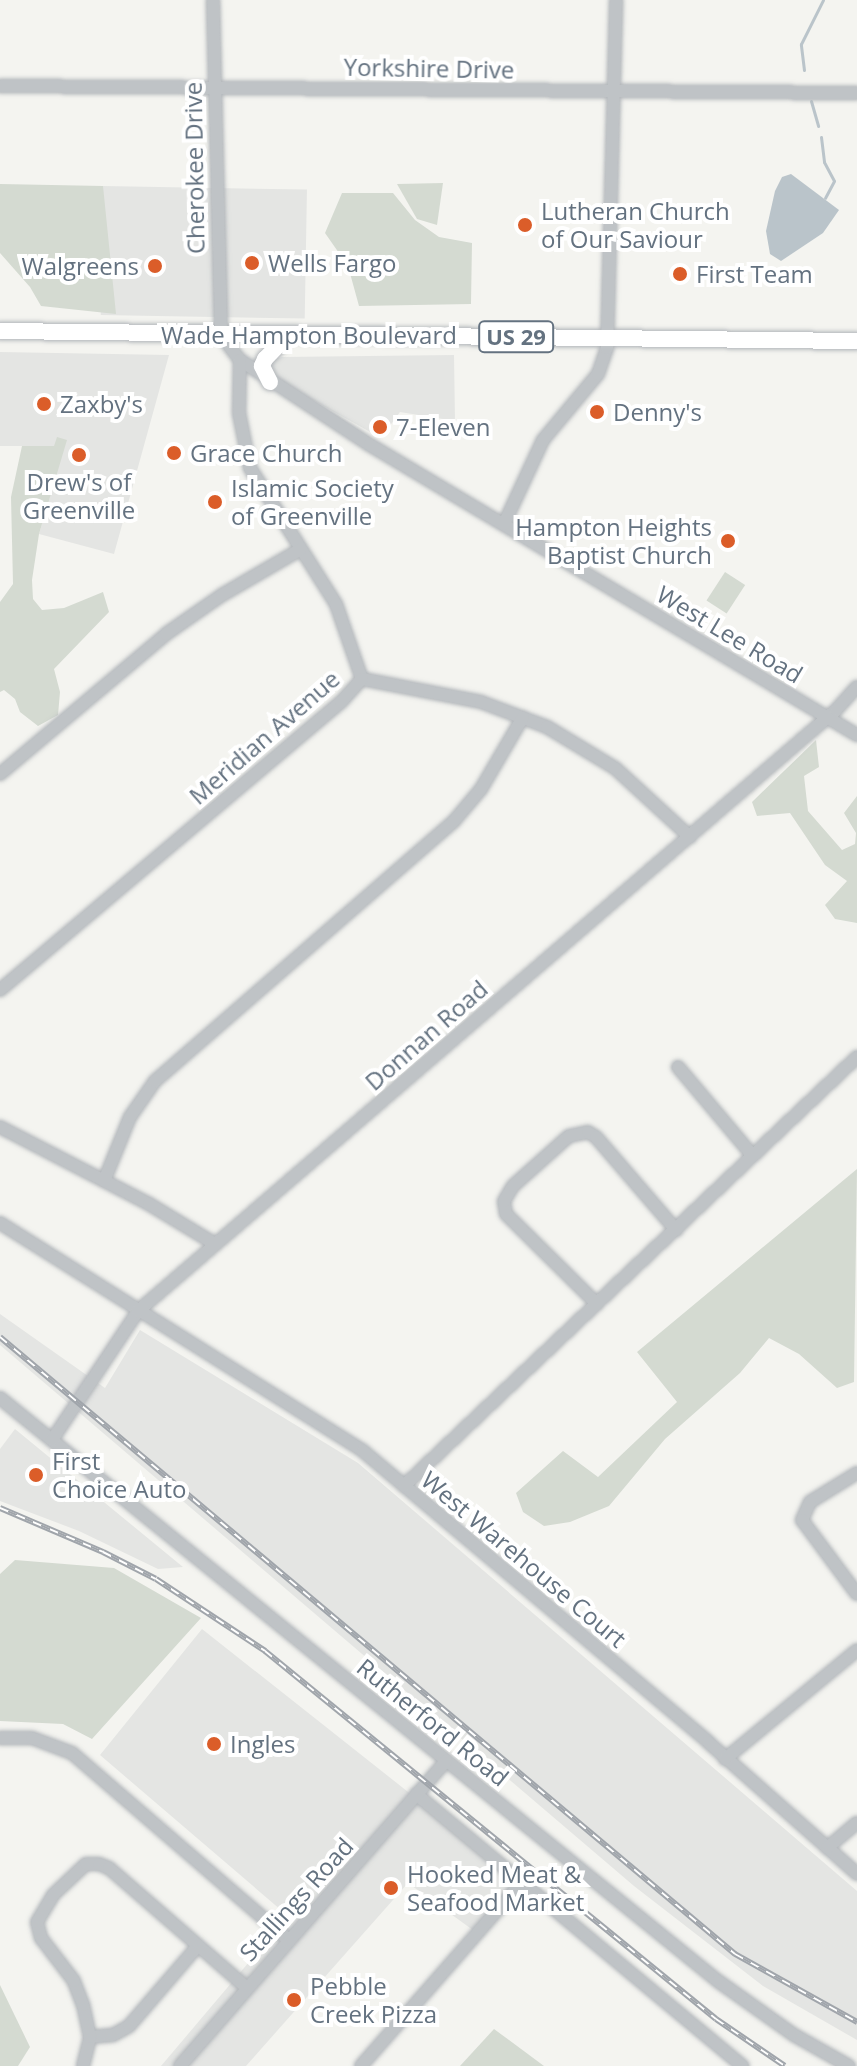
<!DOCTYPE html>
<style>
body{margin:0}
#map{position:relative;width:857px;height:2066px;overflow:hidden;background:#f4f4f0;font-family:"Open Sans",sans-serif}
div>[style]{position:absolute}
.built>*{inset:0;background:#e4e5e3;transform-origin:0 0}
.green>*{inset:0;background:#d4dad1;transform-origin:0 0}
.water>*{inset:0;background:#bac4ca}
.stream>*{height:3px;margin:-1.5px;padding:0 1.5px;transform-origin:1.5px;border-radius:1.5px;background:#bac4ca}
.roads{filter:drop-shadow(0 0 2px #b2b6ba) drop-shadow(0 0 2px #b2b6ba)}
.minor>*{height:12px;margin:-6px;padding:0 6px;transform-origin:6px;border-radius:6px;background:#bfc3c6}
.major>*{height:16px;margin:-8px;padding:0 8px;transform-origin:8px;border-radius:8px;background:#fff}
.rail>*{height:6px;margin-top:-3px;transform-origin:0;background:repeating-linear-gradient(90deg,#fff 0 9px,#a0a5ab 0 18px);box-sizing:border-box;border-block:2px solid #a0a5ab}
.dots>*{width:22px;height:22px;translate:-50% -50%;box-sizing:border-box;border:4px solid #fff;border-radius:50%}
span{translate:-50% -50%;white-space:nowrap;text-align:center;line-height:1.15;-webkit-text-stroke:8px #fff;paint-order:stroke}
.shield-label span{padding:2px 6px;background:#fff;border:2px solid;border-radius:6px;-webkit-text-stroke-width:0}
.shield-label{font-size:22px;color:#647280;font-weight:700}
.street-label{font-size:24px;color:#647280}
.poi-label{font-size:24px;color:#647280}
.left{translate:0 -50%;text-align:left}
.right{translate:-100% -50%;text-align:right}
</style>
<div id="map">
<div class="built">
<i style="left:103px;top:186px;width:204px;height:129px;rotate:1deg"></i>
<i style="clip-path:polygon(0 352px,169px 355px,114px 554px,39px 534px,66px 440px,55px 446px,0 446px)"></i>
<i style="clip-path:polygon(454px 355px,455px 421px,400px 412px,381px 438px,250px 365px,282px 357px)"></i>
<i style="clip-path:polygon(0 1314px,105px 1388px,140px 1330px,358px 1463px,857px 1891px,857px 2040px,763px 1986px,634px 1886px,0 1345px)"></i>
<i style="clip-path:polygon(15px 1429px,183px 1567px,158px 1569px,79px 1531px,0 1501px,0 1449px)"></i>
<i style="clip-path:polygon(202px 1629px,522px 1882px,477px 1933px,408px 1883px,246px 2066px,161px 2066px,288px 1916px,100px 1755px)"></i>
</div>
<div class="green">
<i style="clip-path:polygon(443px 183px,437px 225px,417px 219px,397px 184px)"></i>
<i style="clip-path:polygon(0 184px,103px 186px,116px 314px,41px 306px,30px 287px,0 253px)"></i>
<i style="clip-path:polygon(342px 193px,393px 193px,415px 220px,439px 237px,472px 243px,471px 304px,359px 306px,348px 266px,325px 233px)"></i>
<i style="clip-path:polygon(57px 437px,67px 440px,39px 534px,32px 580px,33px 599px,42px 610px,64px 608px,103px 592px,109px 612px,54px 669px,60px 692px,58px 715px,38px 726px,20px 712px,15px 699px,4px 690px,0 692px,0 602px,13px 584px,11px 497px,22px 446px,54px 446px)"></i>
<i style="left:725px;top:572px;width:24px;height:34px;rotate:33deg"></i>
<i style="clip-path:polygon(816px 740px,819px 767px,804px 776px,808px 811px,842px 850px,855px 844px,856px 833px,844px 813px,857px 796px,857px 923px,835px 919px,825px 905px,847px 881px,825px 865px,790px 813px,757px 816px,752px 802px)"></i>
<i style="clip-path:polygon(857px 1169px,854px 1382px,837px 1388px,799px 1354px,769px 1338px,740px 1373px,665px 1439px,609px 1506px,570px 1522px,544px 1526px,523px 1512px,516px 1493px,563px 1451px,598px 1477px,677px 1402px,637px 1352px)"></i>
<i style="clip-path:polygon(15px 1560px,114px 1568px,201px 1618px,92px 1739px,63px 1724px,0 1721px,0 1574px)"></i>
<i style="clip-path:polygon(0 1985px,30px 2047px,18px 2066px,0 2066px)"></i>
<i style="clip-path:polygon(494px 2029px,544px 2066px,460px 2066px)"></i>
</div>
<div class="water">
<i style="clip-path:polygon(791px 174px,839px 210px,823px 233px,781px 261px,770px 254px,766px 231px,775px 191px,782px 177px)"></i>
</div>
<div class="stream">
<i style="left:804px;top:70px;width:26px;rotate:-97deg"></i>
<i style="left:801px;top:44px;width:49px;rotate:-63.4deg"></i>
<i style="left:811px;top:101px;width:26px;rotate:74deg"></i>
<i style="left:821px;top:137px;width:25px;rotate:83deg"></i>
<i style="left:824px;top:162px;width:21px;rotate:62deg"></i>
<i style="left:834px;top:181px;width:19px;rotate:118deg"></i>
</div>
<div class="roads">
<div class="minor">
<i style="left:213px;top:0;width:335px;rotate:88.6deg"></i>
<i style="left:221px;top:335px;width:31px;rotate:53deg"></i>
<i style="left:240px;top:360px;width:155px;rotate:33.2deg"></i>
<i style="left:370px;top:445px;width:567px;rotate:30.77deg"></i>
<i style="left:0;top:86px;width:857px;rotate:0.47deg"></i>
<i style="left:240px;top:360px;width:53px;rotate:91.1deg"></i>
<i style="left:239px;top:413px;width:56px;rotate:78.7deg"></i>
<i style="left:250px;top:468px;width:161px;rotate:57.7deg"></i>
<i style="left:336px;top:604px;width:79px;rotate:70.9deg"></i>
<i style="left:504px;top:524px;width:93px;rotate:-65.1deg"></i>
<i style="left:543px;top:440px;width:86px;rotate:-50.2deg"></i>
<i style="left:598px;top:374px;width:28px;rotate:-71deg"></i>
<i style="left:607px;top:348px;width:348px;rotate:-88.5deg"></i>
<i style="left:362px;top:679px;width:121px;rotate:10.9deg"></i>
<i style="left:481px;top:702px;width:71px;rotate:20.7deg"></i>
<i style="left:547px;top:727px;width:79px;rotate:31.1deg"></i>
<i style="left:615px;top:768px;width:102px;rotate:42.6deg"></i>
<i style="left:0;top:774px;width:217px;rotate:-40.1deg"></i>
<i style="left:166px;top:634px;width:68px;rotate:-34.9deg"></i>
<i style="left:222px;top:595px;width:91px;rotate:-30.2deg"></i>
<i style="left:0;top:990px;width:446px;rotate:-40.2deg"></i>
<i style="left:341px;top:702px;width:31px;rotate:-48deg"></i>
<i style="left:678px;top:1067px;width:116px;rotate:49.9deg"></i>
<i style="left:0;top:1127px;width:168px;rotate:27.3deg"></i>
<i style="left:149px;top:1204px;width:77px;rotate:31.2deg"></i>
<i style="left:104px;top:1181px;width:69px;rotate:-67.9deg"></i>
<i style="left:130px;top:1117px;width:44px;rotate:-55.2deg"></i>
<i style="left:155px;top:1081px;width:396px;rotate:-41deg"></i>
<i style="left:454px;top:821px;width:42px;rotate:-49.8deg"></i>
<i style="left:481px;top:789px;width:83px;rotate:-59.7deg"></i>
<i style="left:0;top:1223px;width:429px;rotate:32.1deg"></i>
<i style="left:363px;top:1451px;width:451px;rotate:40.1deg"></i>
<i style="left:708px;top:1742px;width:199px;rotate:41.5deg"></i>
<i style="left:597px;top:1304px;width:128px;rotate:-135.3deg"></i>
<i style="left:506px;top:1214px;width:13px;rotate:-99deg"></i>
<i style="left:504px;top:1201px;width:17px;rotate:-59deg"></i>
<i style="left:513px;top:1186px;width:75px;rotate:-41.8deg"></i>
<i style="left:569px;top:1136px;width:19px;rotate:-12deg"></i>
<i style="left:588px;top:1132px;width:9px;rotate:32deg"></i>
<i style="left:596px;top:1137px;width:123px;rotate:49.3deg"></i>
<i style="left:0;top:1398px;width:925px;rotate:39.08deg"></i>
<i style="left:718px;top:1981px;width:93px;rotate:35.4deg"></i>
<i style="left:794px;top:2035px;width:63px;rotate:29.4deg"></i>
<i style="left:52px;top:1440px;width:155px;rotate:-56.3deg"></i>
<i style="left:138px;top:1311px;width:921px;rotate:-40.73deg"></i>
<i style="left:836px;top:710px;width:31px;rotate:-48deg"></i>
<i style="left:857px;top:1473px;width:55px;rotate:148.3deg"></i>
<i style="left:810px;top:1502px;width:20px;rotate:114deg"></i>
<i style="left:802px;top:1520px;width:92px;rotate:53.4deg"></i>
<i style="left:404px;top:1486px;width:624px;rotate:-43.44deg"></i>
<i style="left:0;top:1738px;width:32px"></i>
<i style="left:32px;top:1738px;width:43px;rotate:20.6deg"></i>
<i style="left:72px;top:1753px;width:286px;rotate:40.8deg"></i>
<i style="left:725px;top:1759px;width:171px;rotate:-39.5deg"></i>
<i style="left:416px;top:1794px;width:425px;rotate:39.8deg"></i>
<i style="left:827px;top:1848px;width:39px;rotate:-40deg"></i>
<i style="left:90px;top:2037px;width:23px;rotate:-5deg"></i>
<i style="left:113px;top:2035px;width:18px;rotate:-29deg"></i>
<i style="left:129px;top:2026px;width:104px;rotate:-49.3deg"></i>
<i style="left:83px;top:2066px;width:30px;rotate:-76deg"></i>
<i style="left:90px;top:2037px;width:33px;rotate:-102deg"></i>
<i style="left:83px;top:2005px;width:26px;rotate:-111deg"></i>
<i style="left:74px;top:1981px;width:54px;rotate:-127.5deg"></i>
<i style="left:41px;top:1938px;width:16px;rotate:-104deg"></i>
<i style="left:37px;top:1922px;width:31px;rotate:-59deg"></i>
<i style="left:53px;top:1895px;width:45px;rotate:-43.2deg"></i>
<i style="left:86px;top:1864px;width:13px"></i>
<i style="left:99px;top:1864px;width:11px;rotate:22deg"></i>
<i style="left:109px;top:1868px;width:183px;rotate:41deg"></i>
<i style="left:180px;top:2066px;width:405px;rotate:-48.9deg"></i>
<i style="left:361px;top:2066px;width:244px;rotate:-48.8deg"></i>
</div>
<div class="major">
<i style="left:0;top:331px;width:857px;rotate:0.67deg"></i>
<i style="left:270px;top:382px;width:18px;rotate:-117deg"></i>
<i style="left:262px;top:366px;width:8px;rotate:-67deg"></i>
<i style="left:265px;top:359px;width:32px;rotate:-46deg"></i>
</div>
</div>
<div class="rail">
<i style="left:0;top:1337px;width:960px;rotate:40.01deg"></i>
<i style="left:735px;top:1954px;width:140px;rotate:29.1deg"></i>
<i style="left:0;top:1508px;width:112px;rotate:23.1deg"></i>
<i style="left:103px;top:1552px;width:59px;rotate:27deg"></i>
<i style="left:156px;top:1579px;width:131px;rotate:33.4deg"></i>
<i style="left:265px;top:1651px;width:582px;rotate:39.21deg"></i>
<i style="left:716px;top:2019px;width:83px;rotate:34.3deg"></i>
</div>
<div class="dots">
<i style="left:525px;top:225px;background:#db5d29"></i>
<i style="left:252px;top:263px;background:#db5d29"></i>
<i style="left:155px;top:266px;background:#db5d29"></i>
<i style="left:680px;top:274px;background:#db5d29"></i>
<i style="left:44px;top:404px;background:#db5d29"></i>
<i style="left:597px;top:412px;background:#db5d29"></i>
<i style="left:380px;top:427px;background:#db5d29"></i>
<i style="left:174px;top:453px;background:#db5d29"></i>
<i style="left:79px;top:455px;background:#db5d29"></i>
<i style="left:215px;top:502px;background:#db5d29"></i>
<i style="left:728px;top:541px;background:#db5d29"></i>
<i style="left:36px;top:1475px;background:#db5d29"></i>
<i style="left:214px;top:1744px;background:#db5d29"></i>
<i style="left:391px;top:1888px;background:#db5d29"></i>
<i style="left:294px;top:2000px;background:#db5d29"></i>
</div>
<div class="shield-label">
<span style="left:516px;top:337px">US 29</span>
</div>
<div class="street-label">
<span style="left:429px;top:68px;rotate:1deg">Yorkshire Drive</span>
<span style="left:194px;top:168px;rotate:-91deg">Cherokee Drive</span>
<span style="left:309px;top:335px">Wade Hampton Boulevard</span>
<span style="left:730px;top:634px;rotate:31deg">West Lee Road</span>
<span style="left:264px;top:737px;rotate:-41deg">Meridian Avenue</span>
<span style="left:426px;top:1035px;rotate:-41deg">Donnan Road</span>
<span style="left:524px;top:1559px;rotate:40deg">West Warehouse Court</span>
<span style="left:433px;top:1722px;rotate:39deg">Rutherford Road</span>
<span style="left:296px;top:1899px;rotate:-48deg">Stallings Road</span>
</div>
<div class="poi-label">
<span class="left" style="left:541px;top:225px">Lutheran Church<br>of Our Saviour</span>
<span class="left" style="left:268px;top:263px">Wells Fargo</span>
<span class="right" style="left:139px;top:266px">Walgreens</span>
<span class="left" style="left:696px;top:274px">First Team</span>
<span class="left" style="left:60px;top:404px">Zaxby's</span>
<span class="left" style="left:613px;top:412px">Denny's</span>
<span class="left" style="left:396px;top:427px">7-Eleven</span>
<span class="left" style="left:190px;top:453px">Grace Church</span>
<span style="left:79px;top:496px">Drew's of<br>Greenville</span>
<span class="left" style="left:231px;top:502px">Islamic Society<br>of Greenville</span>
<span class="right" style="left:712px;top:541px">Hampton Heights<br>Baptist Church</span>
<span class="left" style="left:52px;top:1475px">First<br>Choice Auto</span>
<span class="left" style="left:230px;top:1744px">Ingles</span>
<span class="left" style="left:407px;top:1888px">Hooked Meat &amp;<br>Seafood Market</span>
<span class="left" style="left:310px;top:2000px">Pebble<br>Creek Pizza</span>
</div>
</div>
